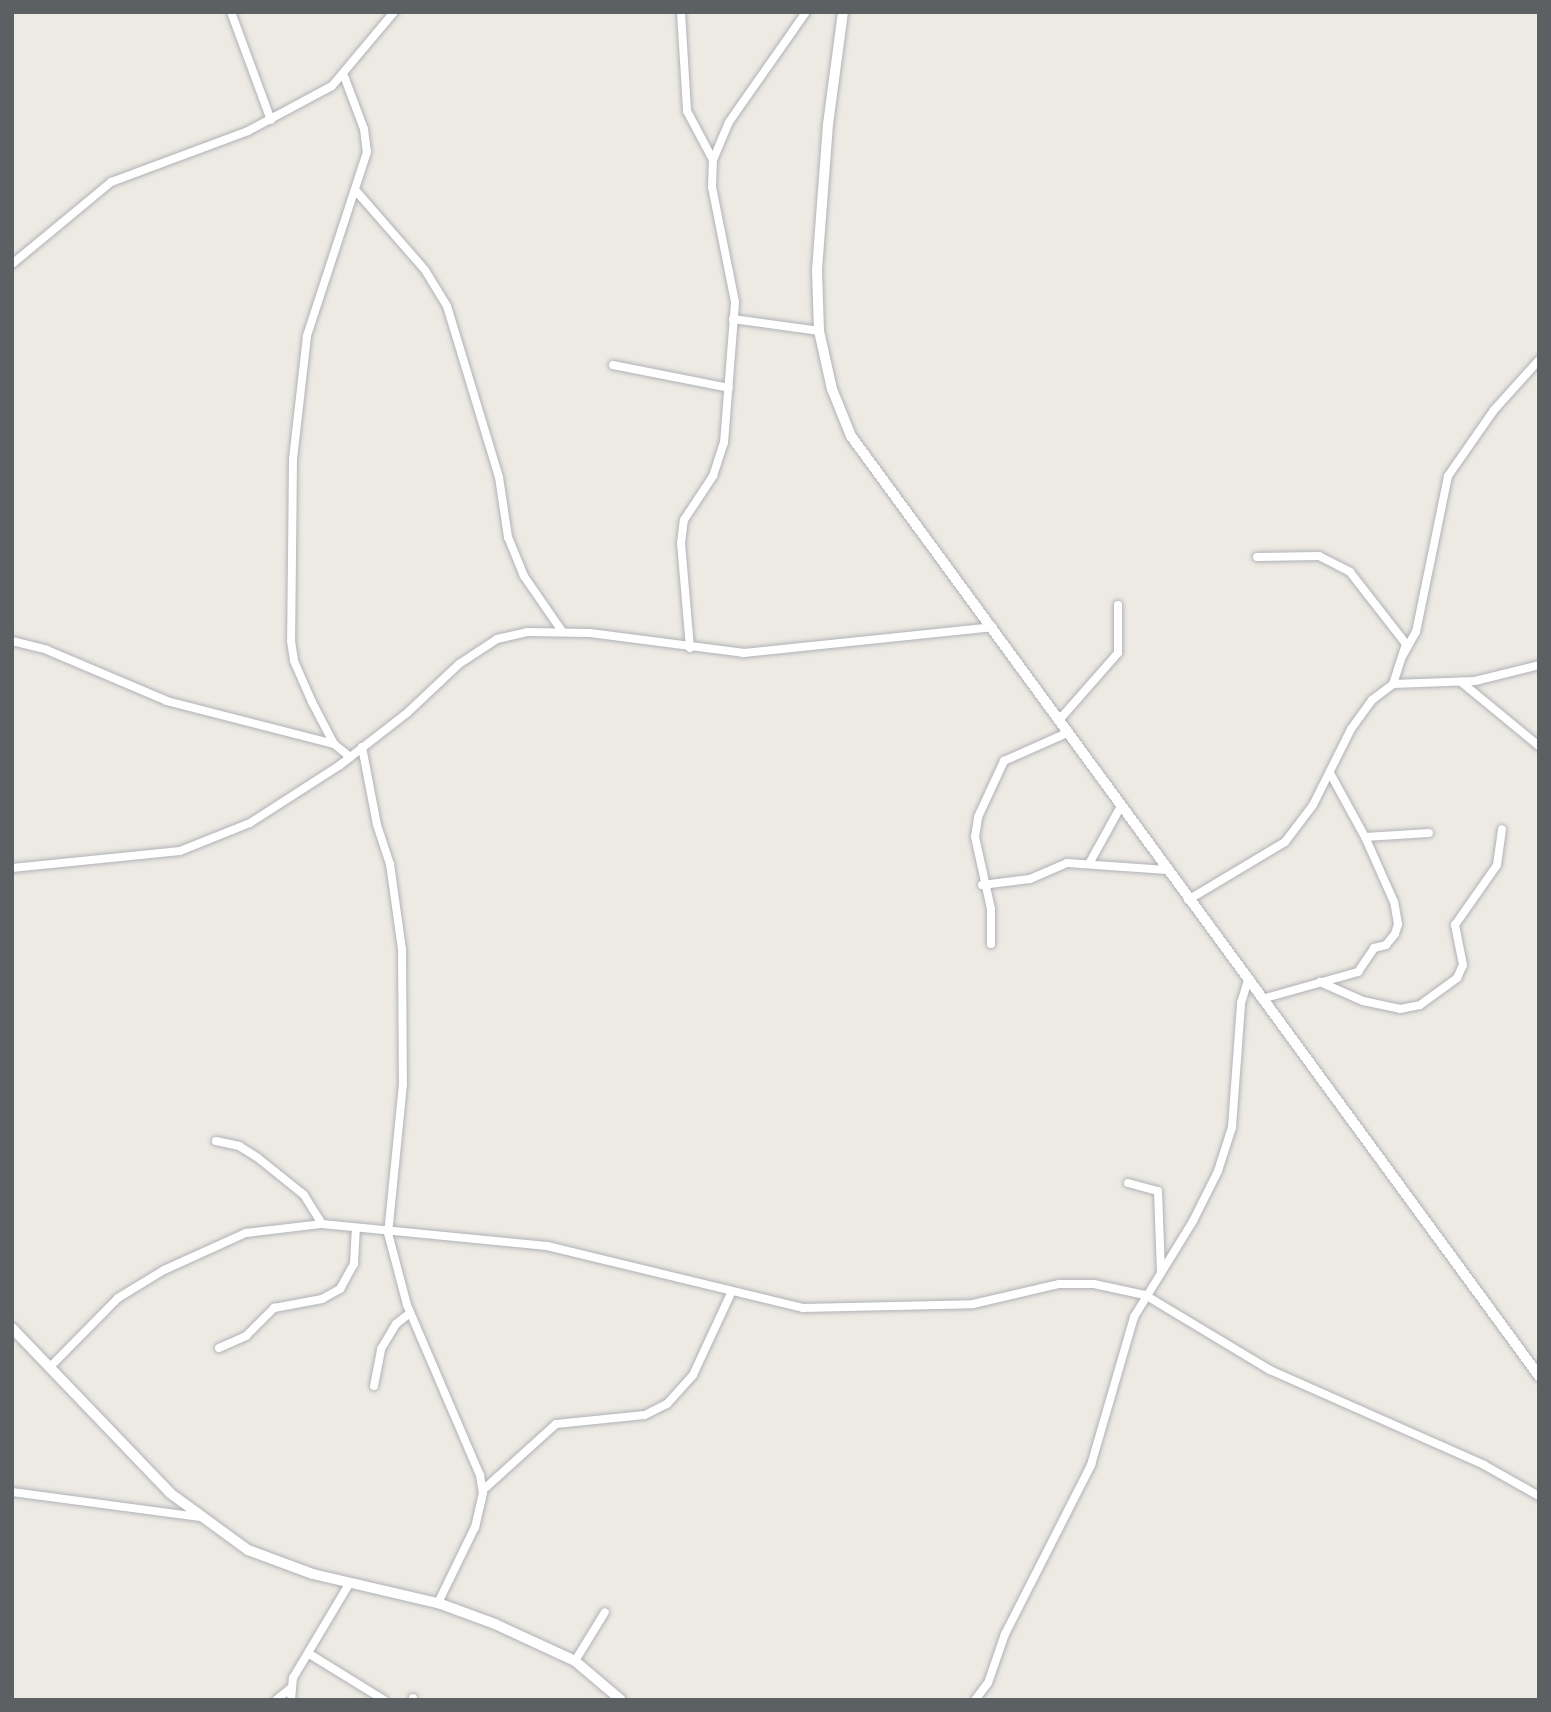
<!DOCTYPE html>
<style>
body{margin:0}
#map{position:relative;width:1551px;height:1712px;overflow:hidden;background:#edeae4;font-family:Roboto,sans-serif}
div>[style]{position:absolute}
.roads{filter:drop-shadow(0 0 2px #afb2b5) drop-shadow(0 0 2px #afb2b5)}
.minor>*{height:8px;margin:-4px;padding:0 4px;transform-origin:4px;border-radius:4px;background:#fff}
.tertiary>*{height:10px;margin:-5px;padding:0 5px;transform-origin:5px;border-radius:5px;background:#fff}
span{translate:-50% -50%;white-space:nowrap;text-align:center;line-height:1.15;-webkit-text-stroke:6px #fff;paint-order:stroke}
.frame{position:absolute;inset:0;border:14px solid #5c6063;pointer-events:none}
</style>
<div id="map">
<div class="roads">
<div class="minor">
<i style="left:231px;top:12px;width:115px;rotate:69.7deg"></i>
<i style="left:681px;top:12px;width:99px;rotate:86.5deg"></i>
<i style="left:687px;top:111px;width:55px;rotate:62deg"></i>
<i style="left:344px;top:76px;width:57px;rotate:69.3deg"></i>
<i style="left:364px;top:129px;width:23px;rotate:83deg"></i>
<i style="left:367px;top:152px;width:194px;rotate:108.1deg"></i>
<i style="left:307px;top:336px;width:124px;rotate:96.5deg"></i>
<i style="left:293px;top:459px;width:182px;rotate:90.6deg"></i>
<i style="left:291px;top:641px;width:20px;rotate:81deg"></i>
<i style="left:294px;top:661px;width:45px;rotate:66.3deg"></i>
<i style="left:312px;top:702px;width:47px;rotate:62.4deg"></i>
<i style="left:334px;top:744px;width:21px;rotate:39deg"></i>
<i style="left:357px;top:192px;width:103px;rotate:48.9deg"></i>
<i style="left:425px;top:270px;width:42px;rotate:58.6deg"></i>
<i style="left:447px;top:306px;width:179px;rotate:73.1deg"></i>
<i style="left:499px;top:477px;width:61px;rotate:81.5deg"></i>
<i style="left:508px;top:537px;width:42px;rotate:67.7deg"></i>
<i style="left:524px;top:576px;width:67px;rotate:55.4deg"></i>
<i style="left:12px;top:264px;width:129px;rotate:-39.6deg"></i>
<i style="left:111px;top:182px;width:146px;rotate:-20.4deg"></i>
<i style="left:248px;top:131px;width:95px;rotate:-28.2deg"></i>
<i style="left:332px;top:86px;width:97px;rotate:-50deg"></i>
<i style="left:733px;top:319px;width:87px;rotate:7.9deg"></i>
<i style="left:613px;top:365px;width:118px;rotate:11.2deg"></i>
<i style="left:1257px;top:557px;width:62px;rotate:-0.9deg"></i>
<i style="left:1319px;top:556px;width:35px;rotate:27deg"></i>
<i style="left:1350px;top:572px;width:91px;rotate:52.1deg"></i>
<i style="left:1406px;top:644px;width:42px;rotate:108deg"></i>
<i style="left:12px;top:641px;width:36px;rotate:14deg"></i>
<i style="left:47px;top:650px;width:130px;rotate:23deg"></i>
<i style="left:167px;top:701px;width:172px;rotate:14.4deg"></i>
<i style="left:690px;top:648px;width:105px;rotate:-94.9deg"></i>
<i style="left:681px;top:543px;width:23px;rotate:-83deg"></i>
<i style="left:684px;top:520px;width:53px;rotate:-56.6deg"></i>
<i style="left:713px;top:476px;width:35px;rotate:-72deg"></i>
<i style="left:724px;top:443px;width:141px;rotate:-85.5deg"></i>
<i style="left:735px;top:302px;width:117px;rotate:-101.3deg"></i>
<i style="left:712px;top:187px;width:27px;rotate:-88deg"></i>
<i style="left:713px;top:160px;width:41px;rotate:-67.2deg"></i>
<i style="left:729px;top:122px;width:134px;rotate:-55deg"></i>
<i style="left:1403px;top:655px;width:26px;rotate:-61deg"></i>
<i style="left:1416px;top:632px;width:159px;rotate:-78.4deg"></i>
<i style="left:1448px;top:476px;width:80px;rotate:-55.1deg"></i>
<i style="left:1494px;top:410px;width:67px;rotate:-48deg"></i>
<i style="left:1461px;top:682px;width:101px;rotate:39.4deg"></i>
<i style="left:1060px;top:719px;width:88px;rotate:-48.7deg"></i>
<i style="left:1118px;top:653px;width:48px;rotate:-90deg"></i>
<i style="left:362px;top:747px;width:79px;rotate:79.1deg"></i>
<i style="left:377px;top:825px;width:41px;rotate:71.6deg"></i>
<i style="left:390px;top:864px;width:86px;rotate:82deg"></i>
<i style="left:402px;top:949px;width:135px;rotate:89.6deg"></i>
<i style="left:403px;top:1084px;width:150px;rotate:95.7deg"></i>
<i style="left:388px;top:1233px;width:74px;rotate:75.2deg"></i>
<i style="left:407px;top:1305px;width:185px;rotate:66.8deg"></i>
<i style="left:480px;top:1475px;width:18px;rotate:81deg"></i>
<i style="left:483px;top:1493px;width:35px;rotate:103deg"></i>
<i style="left:475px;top:1527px;width:85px;rotate:116deg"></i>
<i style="left:1365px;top:837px;width:64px;rotate:-3.6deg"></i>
<i style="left:1090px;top:862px;width:64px;rotate:-61deg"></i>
<i style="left:12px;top:868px;width:169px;rotate:-5.8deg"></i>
<i style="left:180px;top:851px;width:75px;rotate:-21.8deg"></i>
<i style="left:250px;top:823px;width:107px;rotate:-32.8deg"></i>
<i style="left:340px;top:765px;width:85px;rotate:-37.8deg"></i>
<i style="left:407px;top:713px;width:71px;rotate:-43.3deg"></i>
<i style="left:459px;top:664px;width:45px;rotate:-33.3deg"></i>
<i style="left:497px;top:639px;width:31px;rotate:-13deg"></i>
<i style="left:527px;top:632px;width:63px;rotate:0.9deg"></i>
<i style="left:590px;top:633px;width:154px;rotate:7.4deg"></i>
<i style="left:743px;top:653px;width:251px;rotate:-5.9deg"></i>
<i style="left:982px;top:885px;width:48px;rotate:-7.1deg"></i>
<i style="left:1030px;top:879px;width:40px;rotate:-23.4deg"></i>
<i style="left:1067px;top:863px;width:100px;rotate:4deg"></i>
<i style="left:1188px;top:900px;width:113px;rotate:-30.9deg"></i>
<i style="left:1285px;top:842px;width:46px;rotate:-52.9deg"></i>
<i style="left:1313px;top:805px;width:85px;rotate:-63.4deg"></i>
<i style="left:1351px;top:729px;width:36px;rotate:-54deg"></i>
<i style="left:1372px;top:700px;width:26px;rotate:-37deg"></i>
<i style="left:1393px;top:684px;width:82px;rotate:-2.1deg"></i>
<i style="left:1475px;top:681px;width:66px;rotate:-14deg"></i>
<i style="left:991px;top:944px;width:35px;rotate:-90deg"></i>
<i style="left:991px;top:909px;width:74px;rotate:-102.5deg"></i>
<i style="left:975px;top:837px;width:20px;rotate:-81deg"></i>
<i style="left:978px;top:817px;width:62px;rotate:-65.1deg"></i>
<i style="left:1004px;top:761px;width:71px;rotate:-24deg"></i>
<i style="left:1320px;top:982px;width:47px;rotate:23.8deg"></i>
<i style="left:1363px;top:1001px;width:38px;rotate:12deg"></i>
<i style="left:1400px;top:1009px;width:20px;rotate:-11deg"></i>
<i style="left:1420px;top:1005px;width:46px;rotate:-36.1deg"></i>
<i style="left:1457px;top:978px;width:14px;rotate:-65deg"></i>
<i style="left:1463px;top:965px;width:41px;rotate:-101.3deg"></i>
<i style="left:1455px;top:925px;width:73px;rotate:-55deg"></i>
<i style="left:1497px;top:865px;width:36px;rotate:-82deg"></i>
<i style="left:1262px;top:999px;width:100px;rotate:-15.7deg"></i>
<i style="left:1358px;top:972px;width:29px;rotate:-56deg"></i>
<i style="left:1374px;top:948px;width:12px;rotate:-14deg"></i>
<i style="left:1386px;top:945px;width:14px;rotate:-51deg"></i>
<i style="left:1395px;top:934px;width:10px;rotate:-73deg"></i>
<i style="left:1398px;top:924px;width:22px;rotate:-100deg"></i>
<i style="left:1394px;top:902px;width:71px;rotate:-114deg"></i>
<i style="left:1365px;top:837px;width:73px;rotate:-118.7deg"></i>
<i style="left:216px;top:1141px;width:24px;rotate:12deg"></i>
<i style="left:239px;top:1146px;width:22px;rotate:32deg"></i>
<i style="left:258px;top:1158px;width:59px;rotate:38.8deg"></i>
<i style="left:304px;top:1195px;width:34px;rotate:58deg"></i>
<i style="left:1128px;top:1183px;width:31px;rotate:15deg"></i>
<i style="left:1158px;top:1191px;width:80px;rotate:87.9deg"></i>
<i style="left:219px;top:1348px;width:30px;rotate:-24deg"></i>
<i style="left:246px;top:1336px;width:40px;rotate:-45deg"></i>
<i style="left:274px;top:1308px;width:49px;rotate:-10.6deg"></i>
<i style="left:322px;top:1299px;width:21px;rotate:-29deg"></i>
<i style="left:340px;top:1289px;width:29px;rotate:-61deg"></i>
<i style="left:354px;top:1264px;width:35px;rotate:-87deg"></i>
<i style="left:49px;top:1368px;width:98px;rotate:-45.4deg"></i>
<i style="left:118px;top:1298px;width:54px;rotate:-31.3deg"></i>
<i style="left:164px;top:1270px;width:90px;rotate:-24.3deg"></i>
<i style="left:246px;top:1233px;width:77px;rotate:-6.8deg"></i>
<i style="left:322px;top:1224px;width:226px;rotate:5.6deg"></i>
<i style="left:547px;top:1246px;width:263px;rotate:13.6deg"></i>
<i style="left:803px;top:1308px;width:170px;rotate:-1.3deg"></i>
<i style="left:973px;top:1304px;width:88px;rotate:-13.1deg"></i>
<i style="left:1059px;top:1284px;width:35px"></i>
<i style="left:1094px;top:1284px;width:52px;rotate:12.2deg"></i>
<i style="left:1145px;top:1295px;width:146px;rotate:31deg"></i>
<i style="left:1270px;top:1370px;width:234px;rotate:23.9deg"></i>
<i style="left:1484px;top:1465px;width:63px;rotate:29.4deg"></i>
<i style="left:374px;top:1386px;width:38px;rotate:-79deg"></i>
<i style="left:381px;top:1349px;width:29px;rotate:-59deg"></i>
<i style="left:396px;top:1324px;width:18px;rotate:-38deg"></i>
<i style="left:483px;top:1490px;width:98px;rotate:-42.1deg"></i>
<i style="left:556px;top:1424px;width:89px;rotate:-5.8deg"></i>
<i style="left:645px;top:1415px;width:25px;rotate:-27deg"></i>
<i style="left:667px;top:1404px;width:39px;rotate:-48deg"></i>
<i style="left:693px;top:1375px;width:90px;rotate:-65.1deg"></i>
<i style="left:12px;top:1492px;width:190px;rotate:7.6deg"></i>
<i style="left:311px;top:1655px;width:86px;rotate:31.7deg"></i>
<i style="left:575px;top:1661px;width:57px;rotate:-58.5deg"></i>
<i style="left:276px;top:1700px;width:19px;rotate:-39deg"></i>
<i style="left:291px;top:1700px;width:22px;rotate:-85deg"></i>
<i style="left:293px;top:1678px;width:109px;rotate:-59.2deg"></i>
<i style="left:413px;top:1700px;width:2px;rotate:-90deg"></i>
<i style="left:975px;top:1700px;width:21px;rotate:-53deg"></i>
<i style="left:988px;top:1683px;width:52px;rotate:-70.9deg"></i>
<i style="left:1005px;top:1634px;width:190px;rotate:-63deg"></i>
<i style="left:1091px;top:1465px;width:154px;rotate:-73.8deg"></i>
<i style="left:1134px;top:1317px;width:113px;rotate:-58.4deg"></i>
<i style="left:1193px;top:1221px;width:56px;rotate:-63.4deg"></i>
<i style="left:1218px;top:1171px;width:46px;rotate:-72.3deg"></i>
<i style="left:1232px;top:1127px;width:124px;rotate:-85.8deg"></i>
<i style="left:1241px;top:1003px;width:24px;rotate:-73deg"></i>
</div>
<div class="tertiary">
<i style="left:843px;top:12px;width:113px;rotate:97.6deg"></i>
<i style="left:828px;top:124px;width:146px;rotate:94.3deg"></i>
<i style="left:817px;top:270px;width:61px;rotate:88.1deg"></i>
<i style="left:819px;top:331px;width:59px;rotate:77.4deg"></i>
<i style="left:832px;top:389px;width:51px;rotate:68deg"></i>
<i style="left:851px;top:436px;width:1165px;rotate:53.8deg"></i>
<i style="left:12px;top:1328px;width:228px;rotate:46.2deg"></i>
<i style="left:170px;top:1493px;width:97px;rotate:36.2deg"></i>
<i style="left:248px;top:1550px;width:69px;rotate:20.3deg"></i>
<i style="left:313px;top:1574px;width:128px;rotate:13.1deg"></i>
<i style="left:438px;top:1603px;width:61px;rotate:20.2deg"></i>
<i style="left:495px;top:1624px;width:88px;rotate:24.8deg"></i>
<i style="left:575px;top:1661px;width:60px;rotate:40.3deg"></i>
</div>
</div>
<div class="frame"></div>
</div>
